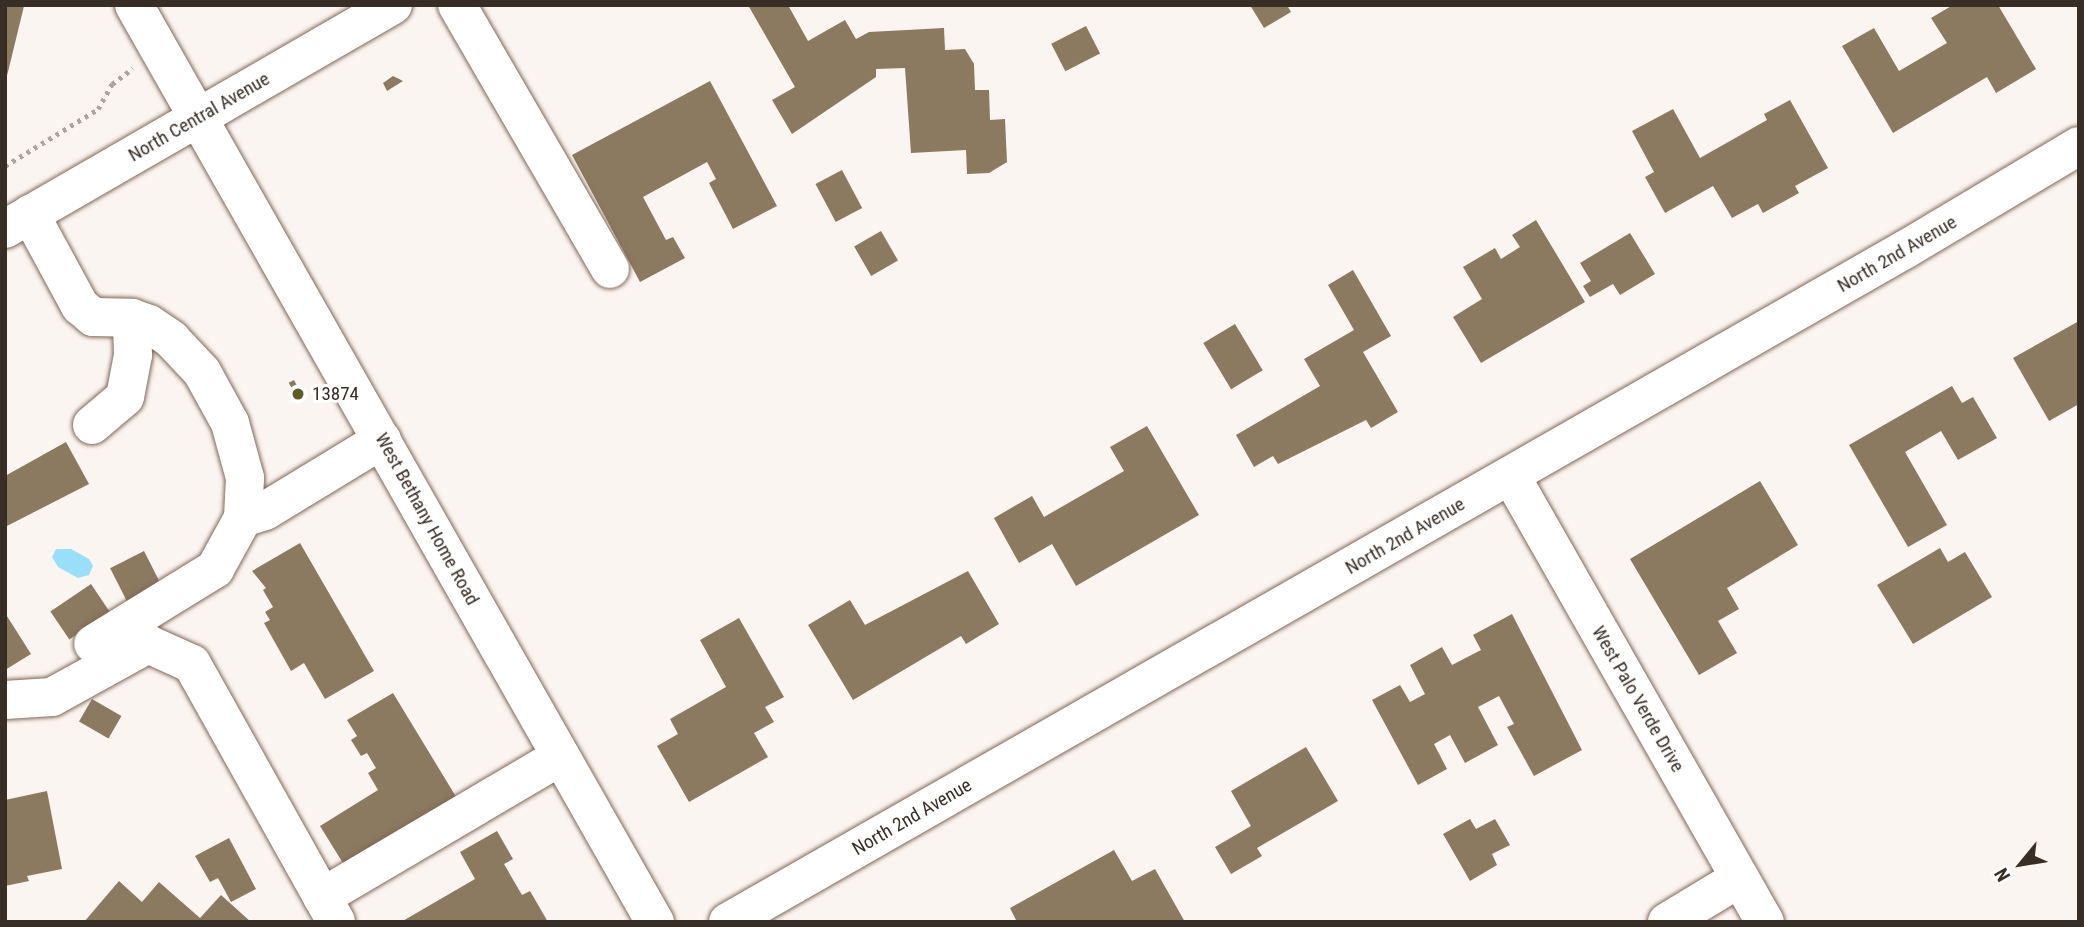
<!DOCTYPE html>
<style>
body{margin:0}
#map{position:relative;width:2084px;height:927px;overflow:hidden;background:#fbf5f1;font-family:"Roboto Condensed",sans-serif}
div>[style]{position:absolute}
.water>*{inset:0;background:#99dff7}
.building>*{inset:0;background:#8b7960;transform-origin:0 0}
.path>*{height:4.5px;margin-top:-2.25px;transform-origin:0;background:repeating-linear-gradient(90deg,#aba39e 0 3.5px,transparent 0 8.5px)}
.roads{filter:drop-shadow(0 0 2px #816757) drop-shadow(0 0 2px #816757)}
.minor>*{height:38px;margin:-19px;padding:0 19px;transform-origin:19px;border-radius:19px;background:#fff}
.major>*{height:38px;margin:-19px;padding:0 19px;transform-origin:19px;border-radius:19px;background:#fff}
.dots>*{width:19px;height:19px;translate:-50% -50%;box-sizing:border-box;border:4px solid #fff;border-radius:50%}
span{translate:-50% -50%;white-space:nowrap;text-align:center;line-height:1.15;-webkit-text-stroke:6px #fff;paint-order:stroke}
.street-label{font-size:19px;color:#392e26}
.poi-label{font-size:19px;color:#392e26}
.left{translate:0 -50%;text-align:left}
.frame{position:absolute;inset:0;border:7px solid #392e26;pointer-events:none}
.north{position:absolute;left:1986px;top:829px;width:70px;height:70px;-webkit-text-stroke:5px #fff;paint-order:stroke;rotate:240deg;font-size:19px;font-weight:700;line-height:28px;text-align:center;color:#392e26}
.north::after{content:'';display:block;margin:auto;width:24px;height:32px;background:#392e26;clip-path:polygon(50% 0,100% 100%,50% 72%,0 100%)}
</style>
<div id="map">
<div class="water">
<i style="clip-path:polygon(56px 549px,71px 549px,89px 559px,93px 566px,89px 575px,78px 578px,58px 567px,52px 557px)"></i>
</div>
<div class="building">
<i style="clip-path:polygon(5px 5px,24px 6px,6px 80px,5px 80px)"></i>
<i style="clip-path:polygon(748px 5px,788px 5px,808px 41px,845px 20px,856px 39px,869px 32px,944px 28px,945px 50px,965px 49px,974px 64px,975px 90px,989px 90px,990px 120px,1005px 119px,1007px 162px,989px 173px,967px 174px,966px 150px,911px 153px,905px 68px,876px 69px,876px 77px,792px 134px,772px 100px,795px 87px)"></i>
<i style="clip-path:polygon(1250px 5px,1287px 5px,1291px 12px,1264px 28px)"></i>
<i style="clip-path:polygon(1953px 5px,1998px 5px,2036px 69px,1996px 93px,1987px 77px,1893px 133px,1842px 46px,1874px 28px,1899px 71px,1947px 43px,1931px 18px)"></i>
<i style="left:1086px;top:26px;width:31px;height:39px;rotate:63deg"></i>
<i style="clip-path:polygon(393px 76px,403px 81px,387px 91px,383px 83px)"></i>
<i style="clip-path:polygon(710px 81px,777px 206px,733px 229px,709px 183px,716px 179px,707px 162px,643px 197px,666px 240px,673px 237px,685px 258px,640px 282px,572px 155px)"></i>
<i style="clip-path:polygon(1790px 100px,1828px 168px,1795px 186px,1799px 193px,1763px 213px,1758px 204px,1732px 218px,1713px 186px,1665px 213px,1645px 177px,1654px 172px,1632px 131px,1673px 109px,1700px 158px,1767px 120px,1764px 114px)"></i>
<i style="left:842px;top:170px;width:43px;height:30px;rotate:62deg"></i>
<i style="clip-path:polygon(1536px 220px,1585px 302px,1481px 363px,1453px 317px,1482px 299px,1463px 267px,1495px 248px,1501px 259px,1520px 247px,1512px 235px)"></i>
<i style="left:881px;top:231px;width:34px;height:31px;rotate:60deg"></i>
<i style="clip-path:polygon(1630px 233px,1655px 274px,1620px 295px,1613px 284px,1590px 297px,1583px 286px,1591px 281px,1580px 263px)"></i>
<i style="clip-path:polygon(1353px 270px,1391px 336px,1363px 352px,1398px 412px,1371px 428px,1366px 420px,1278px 464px,1273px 456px,1254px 467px,1236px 435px,1320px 386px,1304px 359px,1354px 330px,1328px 285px)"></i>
<i style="clip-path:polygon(2079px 321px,2079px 404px,2049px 421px,2013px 358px)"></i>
<i style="left:1235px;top:324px;width:54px;height:37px;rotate:59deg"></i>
<i style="left:294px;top:380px;width:17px;height:6px;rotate:62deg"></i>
<i style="clip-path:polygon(1952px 386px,1962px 403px,1973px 397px,1997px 438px,1958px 460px,1941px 431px,1905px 452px,1947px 525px,1908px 547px,1849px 445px)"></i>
<i style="clip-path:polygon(1147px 426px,1199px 515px,1076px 586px,1052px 544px,1019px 563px,994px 518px,1032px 496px,1044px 517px,1124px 471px,1110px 447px)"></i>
<i style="clip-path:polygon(66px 442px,89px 484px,5px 527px,5px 476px)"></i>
<i style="clip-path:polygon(1760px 481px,1798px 545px,1727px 588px,1739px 609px,1718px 621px,1737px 653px,1699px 675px,1630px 559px)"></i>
<i style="clip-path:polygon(300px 543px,374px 671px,325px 699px,304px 663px,291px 671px,264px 623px,270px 620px,265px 612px,273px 607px,263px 590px,266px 588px,252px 571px)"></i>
<i style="clip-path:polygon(1940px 548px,1948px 562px,1965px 552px,1992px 597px,1913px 644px,1877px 585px)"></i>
<i style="left:144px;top:551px;width:42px;height:38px;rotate:63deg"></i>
<i style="clip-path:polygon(968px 571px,999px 624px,966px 644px,961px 636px,853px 700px,808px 625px,850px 600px,865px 625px)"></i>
<i style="left:91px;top:584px;width:34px;height:49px;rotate:56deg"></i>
<i style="clip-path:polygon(5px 613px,31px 654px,5px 670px)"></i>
<i style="clip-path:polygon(1512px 614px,1582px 750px,1534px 776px,1507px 727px,1514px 724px,1499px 696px,1478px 707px,1498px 745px,1465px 763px,1450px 735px,1434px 744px,1447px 769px,1418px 785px,1372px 700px,1400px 685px,1410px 702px,1425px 694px,1410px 665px,1442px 647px,1452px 665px,1481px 650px,1473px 635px)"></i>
<i style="clip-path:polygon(739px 618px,784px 697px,765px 707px,774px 722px,754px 733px,768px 757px,689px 802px,657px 746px,678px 734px,670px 719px,726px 687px,700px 640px)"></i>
<i style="clip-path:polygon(393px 693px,458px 800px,346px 868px,320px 826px,378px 790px,368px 773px,376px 768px,367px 753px,361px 756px,351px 740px,357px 736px,347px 720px)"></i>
<i style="left:92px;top:699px;width:34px;height:26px;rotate:30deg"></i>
<i style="clip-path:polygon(1306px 747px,1338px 801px,1257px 848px,1262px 856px,1231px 874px,1215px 847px,1251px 826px,1231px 791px)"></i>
<i style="clip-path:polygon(47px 791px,62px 869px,27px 876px,29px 881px,5px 886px,5px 800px)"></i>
<i style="clip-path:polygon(1470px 819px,1476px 829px,1495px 819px,1510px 845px,1492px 854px,1497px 865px,1470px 881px,1443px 834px)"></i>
<i style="clip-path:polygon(497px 831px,513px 859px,504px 864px,522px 895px,530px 891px,548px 922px,401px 922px,475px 879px,460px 852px)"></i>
<i style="clip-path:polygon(229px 838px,256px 889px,231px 902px,218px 878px,210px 882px,195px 856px)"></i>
<i style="clip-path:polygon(1114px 850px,1132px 881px,1155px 869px,1185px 922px,1017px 922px,1010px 908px)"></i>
<i style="clip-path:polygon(119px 881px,142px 902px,159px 882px,200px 918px,221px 895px,251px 922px,84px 922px)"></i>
</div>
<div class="path">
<i style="left:5px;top:166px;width:109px;rotate:-31.5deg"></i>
<i style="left:98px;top:109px;width:29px;rotate:-61deg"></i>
<i style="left:112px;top:84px;width:26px;rotate:-37deg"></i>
</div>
<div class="roads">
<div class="minor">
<i style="left:457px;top:5px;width:305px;rotate:59.9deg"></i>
<i style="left:30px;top:214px;width:105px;rotate:61.5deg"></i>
<i style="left:80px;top:306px;width:17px;rotate:40deg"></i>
<i style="left:93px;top:317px;width:39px;rotate:1deg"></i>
<i style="left:132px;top:318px;width:18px;rotate:19deg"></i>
<i style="left:149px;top:324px;width:27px;rotate:34deg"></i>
<i style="left:171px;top:339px;width:45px;rotate:46.8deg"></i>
<i style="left:202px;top:372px;width:58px;rotate:61.2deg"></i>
<i style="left:230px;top:423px;width:57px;rotate:74.7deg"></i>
<i style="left:245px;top:478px;width:40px;rotate:92.9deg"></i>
<i style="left:243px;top:518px;width:58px;rotate:118.8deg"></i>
<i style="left:215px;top:569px;width:143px;rotate:148.4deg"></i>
<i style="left:92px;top:425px;width:43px;rotate:-40.3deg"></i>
<i style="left:125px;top:397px;width:43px;rotate:-79.2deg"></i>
<i style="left:133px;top:355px;width:37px;rotate:-92deg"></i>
<i style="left:1511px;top:476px;width:513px;rotate:60.34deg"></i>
<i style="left:243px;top:518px;width:23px;rotate:-18deg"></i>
<i style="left:265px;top:511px;width:137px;rotate:-31.3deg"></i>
<i style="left:5px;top:700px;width:47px;rotate:-3.7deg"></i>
<i style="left:52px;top:697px;width:110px;rotate:-28.9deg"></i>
<i style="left:148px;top:644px;width:48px;rotate:24.4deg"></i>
<i style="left:192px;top:664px;width:295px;rotate:60.8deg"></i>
<i style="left:322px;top:897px;width:277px;rotate:-30.5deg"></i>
<i style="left:728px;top:922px;width:1357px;rotate:-29.74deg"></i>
<i style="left:1906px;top:249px;width:201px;rotate:-30.8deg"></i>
<i style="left:1667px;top:922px;width:85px;rotate:-31.1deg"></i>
</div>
<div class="major">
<i style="left:134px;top:5px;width:1055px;rotate:60.4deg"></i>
<i style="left:5px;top:229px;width:448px;rotate:-30deg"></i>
</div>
</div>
<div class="dots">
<i style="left:298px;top:394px;background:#5f5b27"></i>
</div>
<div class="street-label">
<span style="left:199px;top:117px;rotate:-30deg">North Central Avenue</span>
<span style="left:1897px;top:254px;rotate:-30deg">North 2nd Avenue</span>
<span style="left:427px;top:519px;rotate:61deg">West Bethany Home Road</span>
<span style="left:1405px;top:536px;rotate:-30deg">North 2nd Avenue</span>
<span style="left:1638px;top:699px;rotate:60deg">West Palo Verde Drive</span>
<span style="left:912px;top:817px;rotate:-30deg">North 2nd Avenue</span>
</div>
<div class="poi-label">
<span class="left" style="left:312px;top:394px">13874</span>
</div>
<div class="frame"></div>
<div class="north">N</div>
</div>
